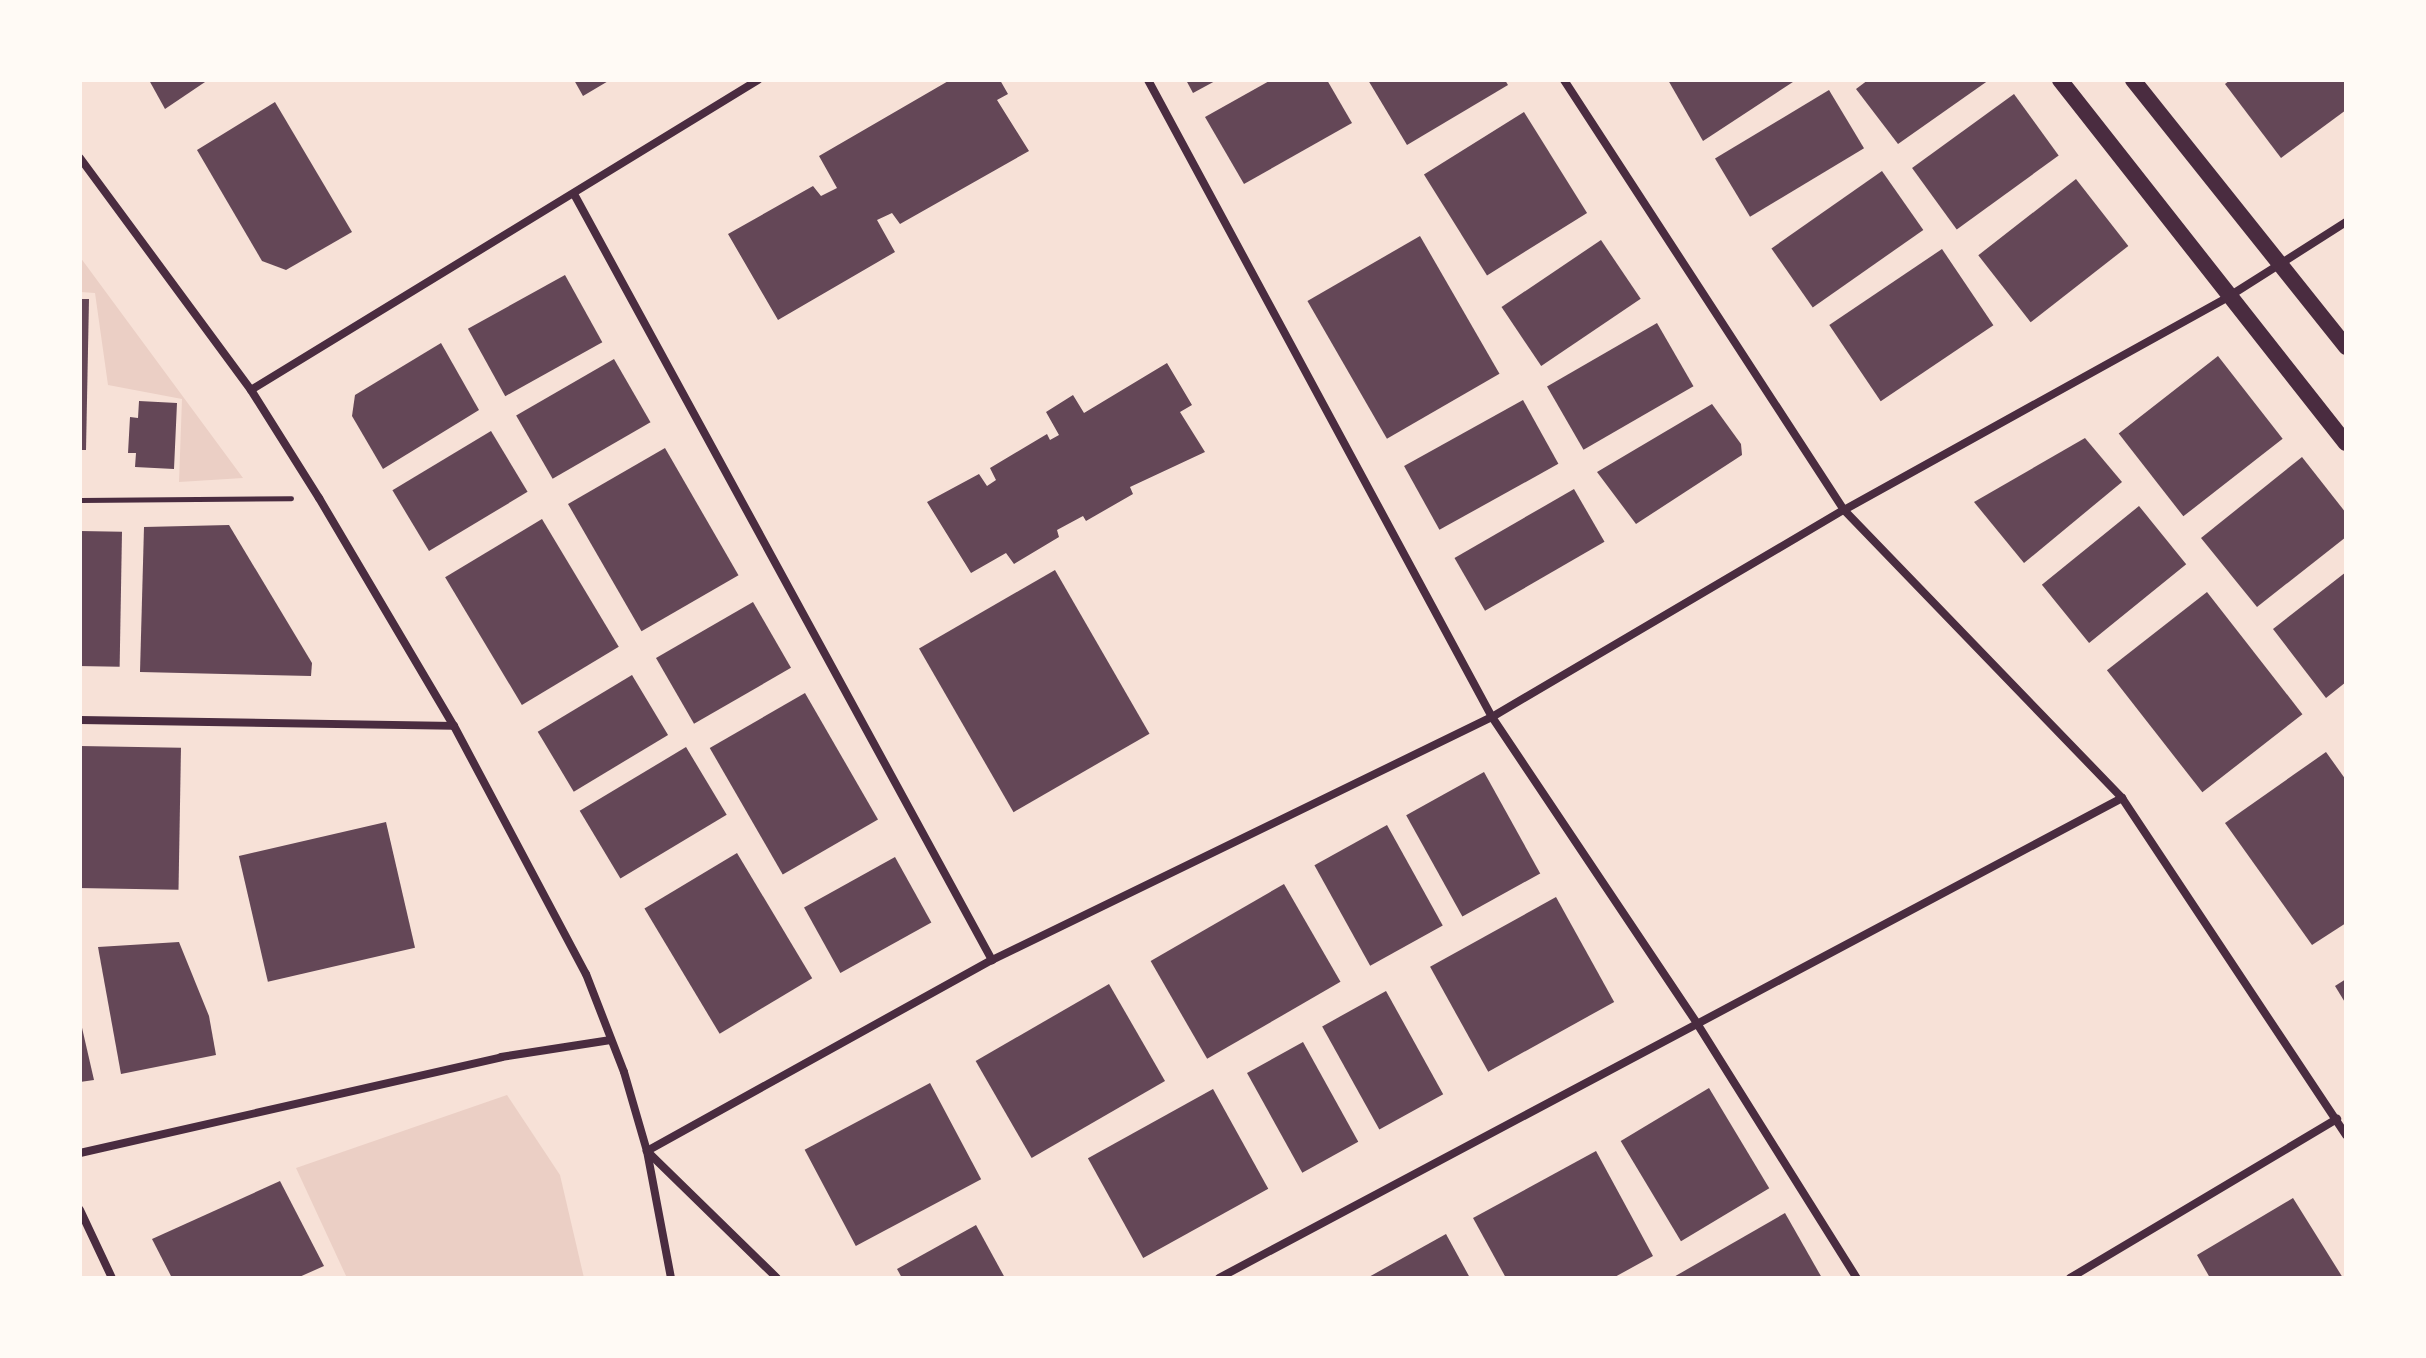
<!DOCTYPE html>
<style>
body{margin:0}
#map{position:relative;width:2426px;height:1358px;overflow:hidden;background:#f7e1d7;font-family:"Crimson Pro",serif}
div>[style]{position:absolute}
.green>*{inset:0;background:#ebcfc5}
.building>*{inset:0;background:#644757;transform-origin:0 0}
.path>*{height:5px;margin:-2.5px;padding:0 2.5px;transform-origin:2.5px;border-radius:2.5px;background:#4a2c40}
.minor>*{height:8px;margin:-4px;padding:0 4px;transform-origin:4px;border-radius:4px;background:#4a2c40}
.secondary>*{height:16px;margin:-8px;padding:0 8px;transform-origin:8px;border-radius:8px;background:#4a2c40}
span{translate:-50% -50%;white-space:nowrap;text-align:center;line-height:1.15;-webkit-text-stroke:6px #fffaf5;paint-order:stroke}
.frame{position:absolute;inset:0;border:82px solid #fffaf5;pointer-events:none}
</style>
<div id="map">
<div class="green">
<i style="clip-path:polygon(80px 257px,243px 478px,179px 482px,182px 399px,108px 385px,95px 293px,80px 292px)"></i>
<i style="clip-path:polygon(507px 1095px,560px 1175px,584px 1278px,347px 1278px,296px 1168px)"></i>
</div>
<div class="building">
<i style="clip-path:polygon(149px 80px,208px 80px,165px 109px)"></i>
<i style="clip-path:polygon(574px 80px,610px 80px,583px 96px)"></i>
<i style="clip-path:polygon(950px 80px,1000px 80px,1008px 94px,997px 100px,1029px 151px,900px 224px,892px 213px,877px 220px,895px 252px,778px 320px,728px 234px,813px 186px,821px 196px,837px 188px,819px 156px)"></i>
<i style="clip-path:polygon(1186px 80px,1217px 80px,1193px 93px)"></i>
<i style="clip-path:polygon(1271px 80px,1327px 80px,1352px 123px,1244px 184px,1205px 117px)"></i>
<i style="clip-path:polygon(1368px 80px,1505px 80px,1508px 85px,1407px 145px)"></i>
<i style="clip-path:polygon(1668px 80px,1796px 80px,1703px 141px)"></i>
<i style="clip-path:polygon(1868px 80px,1989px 80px,1898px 144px,1856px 89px)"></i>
<i style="clip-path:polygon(2230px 80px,2346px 80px,2346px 110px,2281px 158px,2225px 84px)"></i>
<i style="left:1829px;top:90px;width:68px;height:133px;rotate:59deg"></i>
<i style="left:2014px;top:94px;width:76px;height:126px;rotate:54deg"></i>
<i style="clip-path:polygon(275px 102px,352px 232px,286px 270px,262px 261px,197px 150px)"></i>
<i style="left:1524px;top:112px;width:119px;height:118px;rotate:58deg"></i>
<i style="left:1882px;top:171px;width:72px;height:135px;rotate:55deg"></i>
<i style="left:2076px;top:179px;width:85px;height:124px;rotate:52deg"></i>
<i style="left:1420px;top:236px;width:159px;height:130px;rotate:60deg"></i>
<i style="left:1601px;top:240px;width:71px;height:120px;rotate:56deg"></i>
<i style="left:1942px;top:249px;width:92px;height:136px;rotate:56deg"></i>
<i style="left:565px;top:275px;width:77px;height:111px;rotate:61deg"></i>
<i style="clip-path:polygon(80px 299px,89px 299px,86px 450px,80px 450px)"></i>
<i style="left:1657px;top:323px;width:73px;height:127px;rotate:60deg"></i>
<i style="clip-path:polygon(441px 343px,479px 410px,383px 469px,352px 416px,355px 395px)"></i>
<i style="left:2218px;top:356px;width:105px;height:126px;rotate:52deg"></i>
<i style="left:614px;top:359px;width:73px;height:113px;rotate:60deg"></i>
<i style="clip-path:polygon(1167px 363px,1192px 405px,1180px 412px,1205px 452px,1130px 487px,1133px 494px,1086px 521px,1083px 516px,1057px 530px,1059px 537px,1014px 564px,1006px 553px,971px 573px,927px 502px,979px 474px,987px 486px,996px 480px,990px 468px,1047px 434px,1050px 440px,1059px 435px,1046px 412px,1073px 395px,1084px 413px)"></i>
<i style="left:1523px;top:400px;width:73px;height:136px;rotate:61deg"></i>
<i style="clip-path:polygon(139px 401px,177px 403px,174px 469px,135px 467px,136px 453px,128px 453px,130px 417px,138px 418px)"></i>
<i style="clip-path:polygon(1712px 404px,1741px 444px,1742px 455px,1636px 524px,1597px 472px)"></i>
<i style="left:491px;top:431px;width:71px;height:115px;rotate:59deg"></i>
<i style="clip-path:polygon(2085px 438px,2122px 482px,2024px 563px,1974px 502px)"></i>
<i style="left:665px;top:448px;width:147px;height:112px;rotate:60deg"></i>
<i style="clip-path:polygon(2302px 457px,2346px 513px,2346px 537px,2257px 607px,2201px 538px)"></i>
<i style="left:1574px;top:489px;width:61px;height:138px;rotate:60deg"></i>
<i style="left:2139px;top:506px;width:75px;height:125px;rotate:51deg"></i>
<i style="left:542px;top:519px;width:149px;height:113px;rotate:59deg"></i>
<i style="clip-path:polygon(229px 525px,312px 663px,311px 676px,140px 672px,144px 527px)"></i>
<i style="left:80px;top:531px;width:42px;height:135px;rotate:1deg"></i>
<i style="left:1055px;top:570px;width:189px;height:157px;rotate:60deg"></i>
<i style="clip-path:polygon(2346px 572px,2346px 682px,2326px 698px,2273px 629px)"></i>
<i style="left:2207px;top:592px;width:155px;height:127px;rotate:52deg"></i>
<i style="left:753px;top:602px;width:76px;height:112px;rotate:60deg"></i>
<i style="left:632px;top:675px;width:70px;height:110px;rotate:59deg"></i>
<i style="left:805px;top:693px;width:146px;height:110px;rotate:60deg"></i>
<i style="left:80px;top:746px;width:101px;height:142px;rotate:1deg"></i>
<i style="left:686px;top:747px;width:79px;height:124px;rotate:59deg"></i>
<i style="clip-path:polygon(2326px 752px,2346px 780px,2346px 923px,2312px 945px,2225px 823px)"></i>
<i style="left:1484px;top:772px;width:116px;height:89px;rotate:61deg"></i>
<i style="left:386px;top:822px;width:129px;height:151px;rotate:77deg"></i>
<i style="left:1387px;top:825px;width:115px;height:83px;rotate:61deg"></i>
<i style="left:737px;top:853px;width:146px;height:108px;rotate:59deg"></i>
<i style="left:895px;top:857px;width:75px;height:104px;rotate:61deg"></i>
<i style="left:1284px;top:884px;width:113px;height:154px;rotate:60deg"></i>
<i style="left:1556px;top:897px;width:120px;height:144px;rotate:61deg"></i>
<i style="clip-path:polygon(179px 942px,209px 1016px,216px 1055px,121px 1074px,98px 947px)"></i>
<i style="clip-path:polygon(2346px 979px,2346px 1004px,2335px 986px)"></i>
<i style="left:1109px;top:984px;width:112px;height:154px;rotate:60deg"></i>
<i style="left:1386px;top:991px;width:118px;height:73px;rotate:61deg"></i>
<i style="clip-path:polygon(80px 1019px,94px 1080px,80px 1082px)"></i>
<i style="left:1303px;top:1042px;width:114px;height:64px;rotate:61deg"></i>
<i style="left:930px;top:1083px;width:109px;height:142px;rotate:62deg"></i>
<i style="left:1709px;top:1088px;width:117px;height:103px;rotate:59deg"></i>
<i style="left:1213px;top:1089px;width:114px;height:143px;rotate:61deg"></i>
<i style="clip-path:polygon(1596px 1151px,1653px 1256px,1613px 1278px,1506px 1278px,1473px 1218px)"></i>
<i style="clip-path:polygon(280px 1181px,324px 1266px,297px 1278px,172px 1278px,152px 1239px)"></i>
<i style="clip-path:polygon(2293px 1198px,2343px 1278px,2210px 1278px,2197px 1255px)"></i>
<i style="clip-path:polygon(1785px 1213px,1822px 1278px,1672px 1278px)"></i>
<i style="clip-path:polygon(976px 1225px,1005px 1278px,902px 1278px,897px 1269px)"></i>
<i style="clip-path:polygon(1446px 1234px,1470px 1278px,1367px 1278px)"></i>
</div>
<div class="path">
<i style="left:80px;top:500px;width:211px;rotate:-0.5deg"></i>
</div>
<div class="minor">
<i style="left:1148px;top:80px;width:724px;rotate:61.63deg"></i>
<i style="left:1492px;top:717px;width:371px;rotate:56.2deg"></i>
<i style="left:1698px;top:1025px;width:299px;rotate:57.9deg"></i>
<i style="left:1564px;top:80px;width:513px;rotate:56.93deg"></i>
<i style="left:1844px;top:510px;width:400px;rotate:46deg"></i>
<i style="left:2122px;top:798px;width:405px;rotate:56.4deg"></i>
<i style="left:80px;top:158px;width:288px;rotate:53.6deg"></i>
<i style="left:251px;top:390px;width:128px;rotate:57.8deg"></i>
<i style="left:319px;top:498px;width:265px;rotate:59.4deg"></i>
<i style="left:454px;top:726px;width:281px;rotate:62deg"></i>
<i style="left:586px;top:974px;width:105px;rotate:68.8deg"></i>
<i style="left:624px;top:1072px;width:82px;rotate:73.8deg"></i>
<i style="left:647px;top:1151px;width:129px;rotate:79.3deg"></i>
<i style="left:574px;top:194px;width:873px;rotate:61.38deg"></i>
<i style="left:251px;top:390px;width:594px;rotate:-31.44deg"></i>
<i style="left:80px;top:720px;width:374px;rotate:0.9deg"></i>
<i style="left:80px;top:1153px;width:432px;rotate:-12.8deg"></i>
<i style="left:501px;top:1057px;width:111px;rotate:-8.8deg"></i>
<i style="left:80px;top:1210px;width:75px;rotate:64.8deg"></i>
<i style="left:777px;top:1278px;width:182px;rotate:-135.7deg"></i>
<i style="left:647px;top:1151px;width:394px;rotate:-29deg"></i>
<i style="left:992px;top:960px;width:556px;rotate:-25.92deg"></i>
<i style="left:1492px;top:717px;width:408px;rotate:-30.5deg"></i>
<i style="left:1844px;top:510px;width:439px;rotate:-29deg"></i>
<i style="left:2228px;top:297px;width:140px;rotate:-32.4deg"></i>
<i style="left:1219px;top:1278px;width:1023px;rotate:-27.99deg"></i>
<i style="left:2070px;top:1278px;width:311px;rotate:-30.8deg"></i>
</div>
<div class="secondary">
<i style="left:2060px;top:80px;width:462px;rotate:51.8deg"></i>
<i style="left:2133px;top:80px;width:342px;rotate:51.4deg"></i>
</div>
<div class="frame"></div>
</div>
